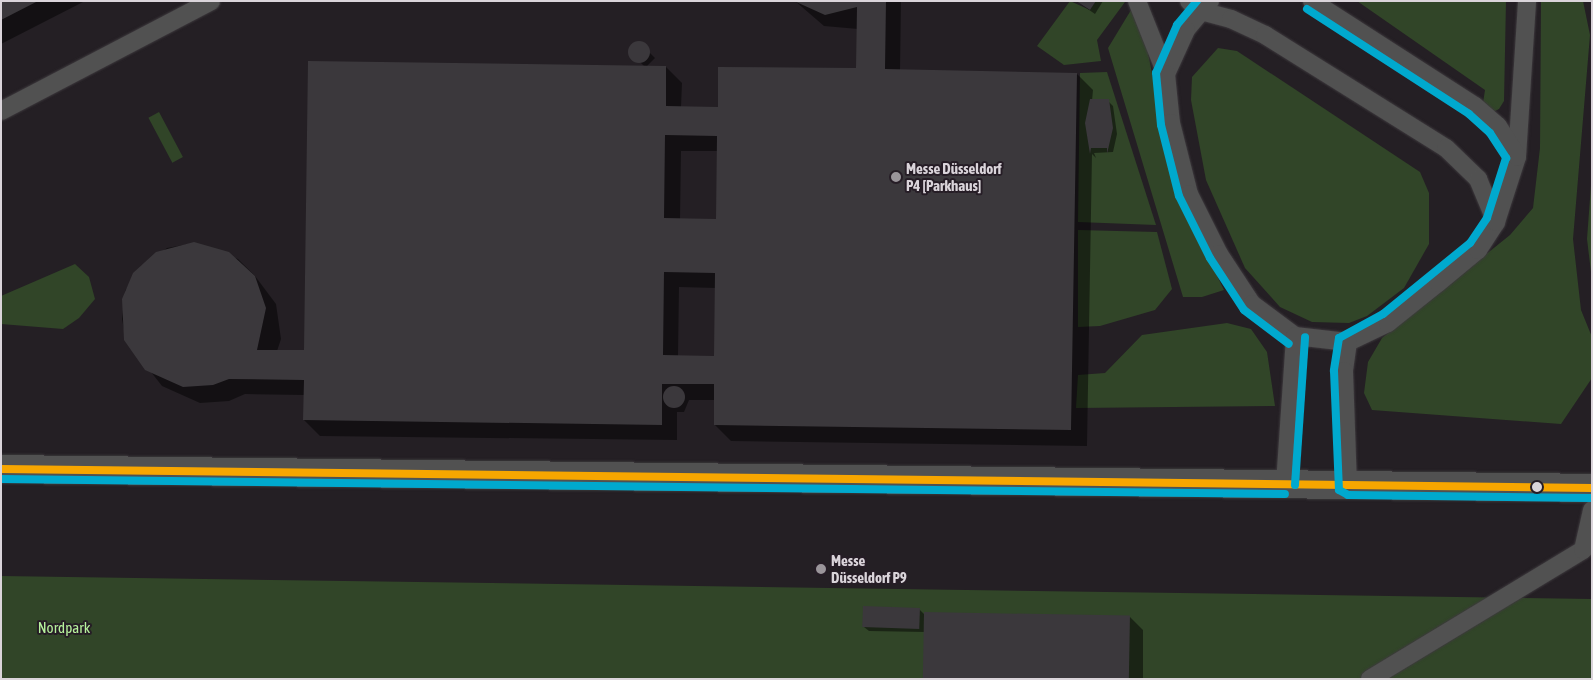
<!DOCTYPE html>
<meta charset="utf-8">
<style>
body{margin:0}
#map{position:relative;width:1593px;height:680px;overflow:hidden;background:#241f24;font-family:"Asap Condensed",sans-serif}
div>[style]{position:absolute}
.green>*{inset:0;background:#314528;transform-origin:0 0}
.shadow>*{inset:0;background:#0007}
.building>*{inset:0;background:#3b383c;transform-origin:0 0}
.round{border-radius:50%}
.roads{filter:drop-shadow(0 0 1px #3d393d) drop-shadow(0 0 1px #3d393d)}
.service>*{height:18px;margin:-9px;padding:0 9px;transform-origin:9px;border-radius:9px;background:#515151}
.tertiary>*{height:28px;margin:-14px;padding:0 14px;transform-origin:14px;border-radius:14px;background:#515151}
.bus-1>*{height:8px;margin:-4px;padding:0 4px;transform-origin:4px;border-radius:4px;background:#f7a600}
.bus-2>*{height:8px;margin:-4px;padding:0 4px;transform-origin:4px;border-radius:4px;background:#00a9ce}
.dots>*{width:14px;height:14px;translate:-50% -50%;box-sizing:border-box;border:2px solid #261d26;border-radius:50%}
span{translate:-50% -50%;white-space:nowrap;text-align:center;line-height:1.15;-webkit-text-stroke:4px #261d26;paint-order:stroke}
.poi-label{font-size:15px;color:#dad4da;font-weight:700}
.left{translate:0 -50%;text-align:left}
.park-label{font-size:15px;color:#b6f19c}
.frame{position:absolute;inset:0;border:2px solid #dad4da;pointer-events:none}
</style>
<div id="map">
<div class="green">
<i style="clip-path:polygon(1070px 1px,1090px 10px,1096px 1px,1125px 2px,1097px 40px,1101px 61px,1064px 65px,1037px 46px)"></i>
<i style="clip-path:polygon(1357px 1px,1506px 1px,1504px 101px,1499px 109px,1493px 112px,1483px 103px,1485px 90px)"></i>
<i style="clip-path:polygon(1541px 1px,1583px 1px,1590px 35px,1573px 239px,1581px 310px,1592px 337px,1592px 378px,1561px 424px,1372px 410px,1364px 393px,1368px 362px,1382px 338px,1510px 235px,1533px 208px,1540px 148px)"></i>
<i style="clip-path:polygon(1131px 10px,1145px 38px,1176px 193px,1224px 290px,1202px 297px,1183px 297px,1108px 48px)"></i>
<i style="clip-path:polygon(1218px 48px,1237px 51px,1420px 172px,1429px 193px,1429px 244px,1404px 288px,1367px 316px,1349px 323px,1312px 322px,1280px 307px,1245px 268px,1206px 180px,1191px 100px,1192px 77px)"></i>
<i style="clip-path:polygon(1107px 72px,1156px 225px,1078px 222px,1080px 73px)"></i>
<i style="left:159px;top:112px;width:51px;height:12px;rotate:62deg"></i>
<i style="clip-path:polygon(1592px 172px,1592px 280px,1587px 239px)"></i>
<i style="clip-path:polygon(1078px 230px,1157px 232px,1172px 289px,1155px 310px,1100px 326px,1078px 327px)"></i>
<i style="clip-path:polygon(75px 264px,89px 277px,95px 299px,79px 318px,63px 329px,1px 324px,1px 296px)"></i>
<i style="clip-path:polygon(1227px 323px,1251px 329px,1267px 352px,1275px 406px,1076px 408px,1078px 375px,1105px 373px,1142px 335px)"></i>
<i style="clip-path:polygon(1px 576px,1592px 599px,1592px 679px,1px 679px)"></i>
</div>
<div class="shadow">
<i style="clip-path:polygon(1px 1px,85px 1px,1px 44px)"></i>
<i style="clip-path:polygon(evenodd,795px 1px,901px 1px,900px 71px,1077px 74px,1093px 90px,1092px 101px,1108px 101px,1113px 106px,1117px 134px,1113px 152px,1094px 153px,1096px 158px,1092px 154px,1087px 446px,731px 441px,715px 425px,715px 400px,689px 400px,684px 412px,677px 412px,677px 440px,320px 436px,304px 420px,304px 395px,245px 394px,229px 401px,200px 403px,162px 386px,126px 340px,122px 319px,125px 291px,141px 266px,167px 248px,194px 243px,238px 259px,255px 276px,276px 304px,281px 339px,277px 351px,305px 351px,645px 67px,629px 51px,640px 43px,655px 58px,647px 66px,666px 67px,682px 83px,681px 107px,719px 108px,857px 69px,858px 29px,824px 26px,795px 1px,681px 151px,718px 151px,718px 220px,680px 220px,681px 151px,795px 1px,679px 287px,716px 288px,716px 357px,678px 356px,679px 287px)"></i>
<i style="clip-path:polygon(1076px 1px,1103px 1px,1095px 14px)"></i>
<i style="clip-path:polygon(919px 609px,924px 614px,1130px 617px,1143px 630px,1143px 679px,924px 679px,925px 632px,869px 631px,864px 627px)"></i>
</div>
<div class="building">
<i style="clip-path:polygon(1px 1px,38px 1px,1px 20px)"></i>
<i style="clip-path:polygon(evenodd,794px 1px,886px 1px,885px 69px,1077px 73px,1071px 430px,714px 425px,714px 384px,662px 384px,662px 425px,303px 420px,304px 380px,229px 379px,213px 385px,183px 387px,145px 370px,124px 340px,122px 299px,133px 273px,156px 252px,194px 242px,229px 252px,255px 276px,266px 308px,257px 350px,304px 350px,308px 61px,666px 66px,666px 106px,718px 107px,718px 67px,856px 68px,857px 7px,825px 15px,794px 1px,665px 135px,717px 136px,716px 219px,664px 218px,665px 135px,794px 1px,664px 272px,715px 273px,714px 356px,663px 355px,664px 272px)"></i>
<i style="clip-path:polygon(1076px 1px,1096px 1px,1090px 10px)"></i>
<i class="round" style="left:628px;top:41px;width:22px;height:22px"></i>
<i style="clip-path:polygon(1090px 99px,1109px 99px,1113px 128px,1107px 154px,1107px 148px,1091px 148px,1090px 154px,1085px 123px)"></i>
<i class="round" style="left:663px;top:386px;width:22px;height:22px"></i>
<i style="left:863px;top:606px;width:57px;height:21px;rotate:2deg"></i>
<i style="left:924px;top:612px;width:206px;height:67px;rotate:1deg"></i>
</div>
<div class="roads">
<div class="service">
<i style="left:1137px;top:1px;width:79px;rotate:68.3deg"></i>
<i style="left:1189px;top:1px;width:16px;rotate:40deg"></i>
<i style="left:1201px;top:11px;width:31px;rotate:15deg"></i>
<i style="left:1231px;top:19px;width:38px;rotate:25deg"></i>
<i style="left:1265px;top:35px;width:213px;rotate:32deg"></i>
<i style="left:1446px;top:148px;width:45px;rotate:44.1deg"></i>
<i style="left:1478px;top:179px;width:47px;rotate:67.3deg"></i>
<i style="left:1210px;top:1px;width:38px;rotate:130deg"></i>
<i style="left:1186px;top:30px;width:48px;rotate:114.4deg"></i>
<i style="left:1166px;top:74px;width:49px;rotate:84.2deg"></i>
<i style="left:1171px;top:123px;width:73px;rotate:75.8deg"></i>
<i style="left:1189px;top:194px;width:67px;rotate:63.4deg"></i>
<i style="left:1219px;top:254px;width:60px;rotate:56.6deg"></i>
<i style="left:1252px;top:304px;width:54px;rotate:36.7deg"></i>
<i style="left:1295px;top:336px;width:53px;rotate:6.5deg"></i>
<i style="left:1348px;top:342px;width:44px;rotate:-25.4deg"></i>
<i style="left:1388px;top:323px;width:64px;rotate:-38.7deg"></i>
<i style="left:1438px;top:283px;width:52px;rotate:-39.5deg"></i>
<i style="left:1478px;top:250px;width:33px;rotate:-57deg"></i>
<i style="left:1496px;top:222px;width:68px;rotate:-72.1deg"></i>
<i style="left:1517px;top:157px;width:156px;rotate:-86.3deg"></i>
<i style="left:1312px;top:1px;width:194px;rotate:32.8deg"></i>
<i style="left:1475px;top:106px;width:30px;rotate:41deg"></i>
<i style="left:1498px;top:126px;width:36px;rotate:58deg"></i>
<i style="left:1px;top:111px;width:237px;rotate:-27.6deg"></i>
<i style="left:1348px;top:342px;width:29px;rotate:98deg"></i>
<i style="left:1344px;top:371px;width:114px;rotate:88deg"></i>
<i style="left:1285px;top:484px;width:148px;rotate:-86.1deg"></i>
<i style="left:1370px;top:679px;width:249px;rotate:-31.2deg"></i>
<i style="left:1583px;top:550px;width:41px;rotate:-77.3deg"></i>
</div>
<div class="tertiary">
<i style="left:1px;top:469px;width:1591px;rotate:0.68deg"></i>
</div>
</div>
<div class="bus-1">
<i style="left:1px;top:469px;width:1591px;rotate:0.68deg"></i>
</div>
<div class="bus-2">
<i style="left:1197px;top:1px;width:31px;rotate:130deg"></i>
<i style="left:1177px;top:25px;width:52px;rotate:113.6deg"></i>
<i style="left:1156px;top:73px;width:52px;rotate:84.5deg"></i>
<i style="left:1161px;top:125px;width:73px;rotate:75.8deg"></i>
<i style="left:1179px;top:196px;width:69px;rotate:63.4deg"></i>
<i style="left:1210px;top:258px;width:62px;rotate:56.8deg"></i>
<i style="left:1244px;top:310px;width:56px;rotate:37.1deg"></i>
<i style="left:1307px;top:9px;width:193px;rotate:32.9deg"></i>
<i style="left:1469px;top:114px;width:28px;rotate:42deg"></i>
<i style="left:1490px;top:133px;width:30px;rotate:57deg"></i>
<i style="left:1506px;top:158px;width:63px;rotate:107.6deg"></i>
<i style="left:1487px;top:218px;width:30px;rotate:124deg"></i>
<i style="left:1470px;top:243px;width:112px;rotate:140.8deg"></i>
<i style="left:1383px;top:314px;width:50px;rotate:151.4deg"></i>
<i style="left:1339px;top:338px;width:33px;rotate:99deg"></i>
<i style="left:1334px;top:371px;width:119px;rotate:87.6deg"></i>
<i style="left:1339px;top:490px;width:10px;rotate:29deg"></i>
<i style="left:1348px;top:495px;width:244px;rotate:0.7deg"></i>
<i style="left:1px;top:479px;width:1284px;rotate:0.67deg"></i>
<i style="left:1295px;top:485px;width:148px;rotate:-86.1deg"></i>
</div>
<div class="dots">
<i style="left:896px;top:177px;background:#9a959a"></i>
<i style="left:1537px;top:487px;background:#dad4da"></i>
<i style="left:821px;top:569px;background:#9a959a"></i>
</div>
<div class="poi-label">
<span class="left" style="left:906px;top:177px">Messe Düsseldorf<br>P4 [Parkhaus]</span>
<span class="left" style="left:831px;top:569px">Messe<br>Düsseldorf P9</span>
</div>
<div class="park-label">
<span style="left:64px;top:628px">Nordpark</span>
</div>
<div class="frame"></div>
</div>
